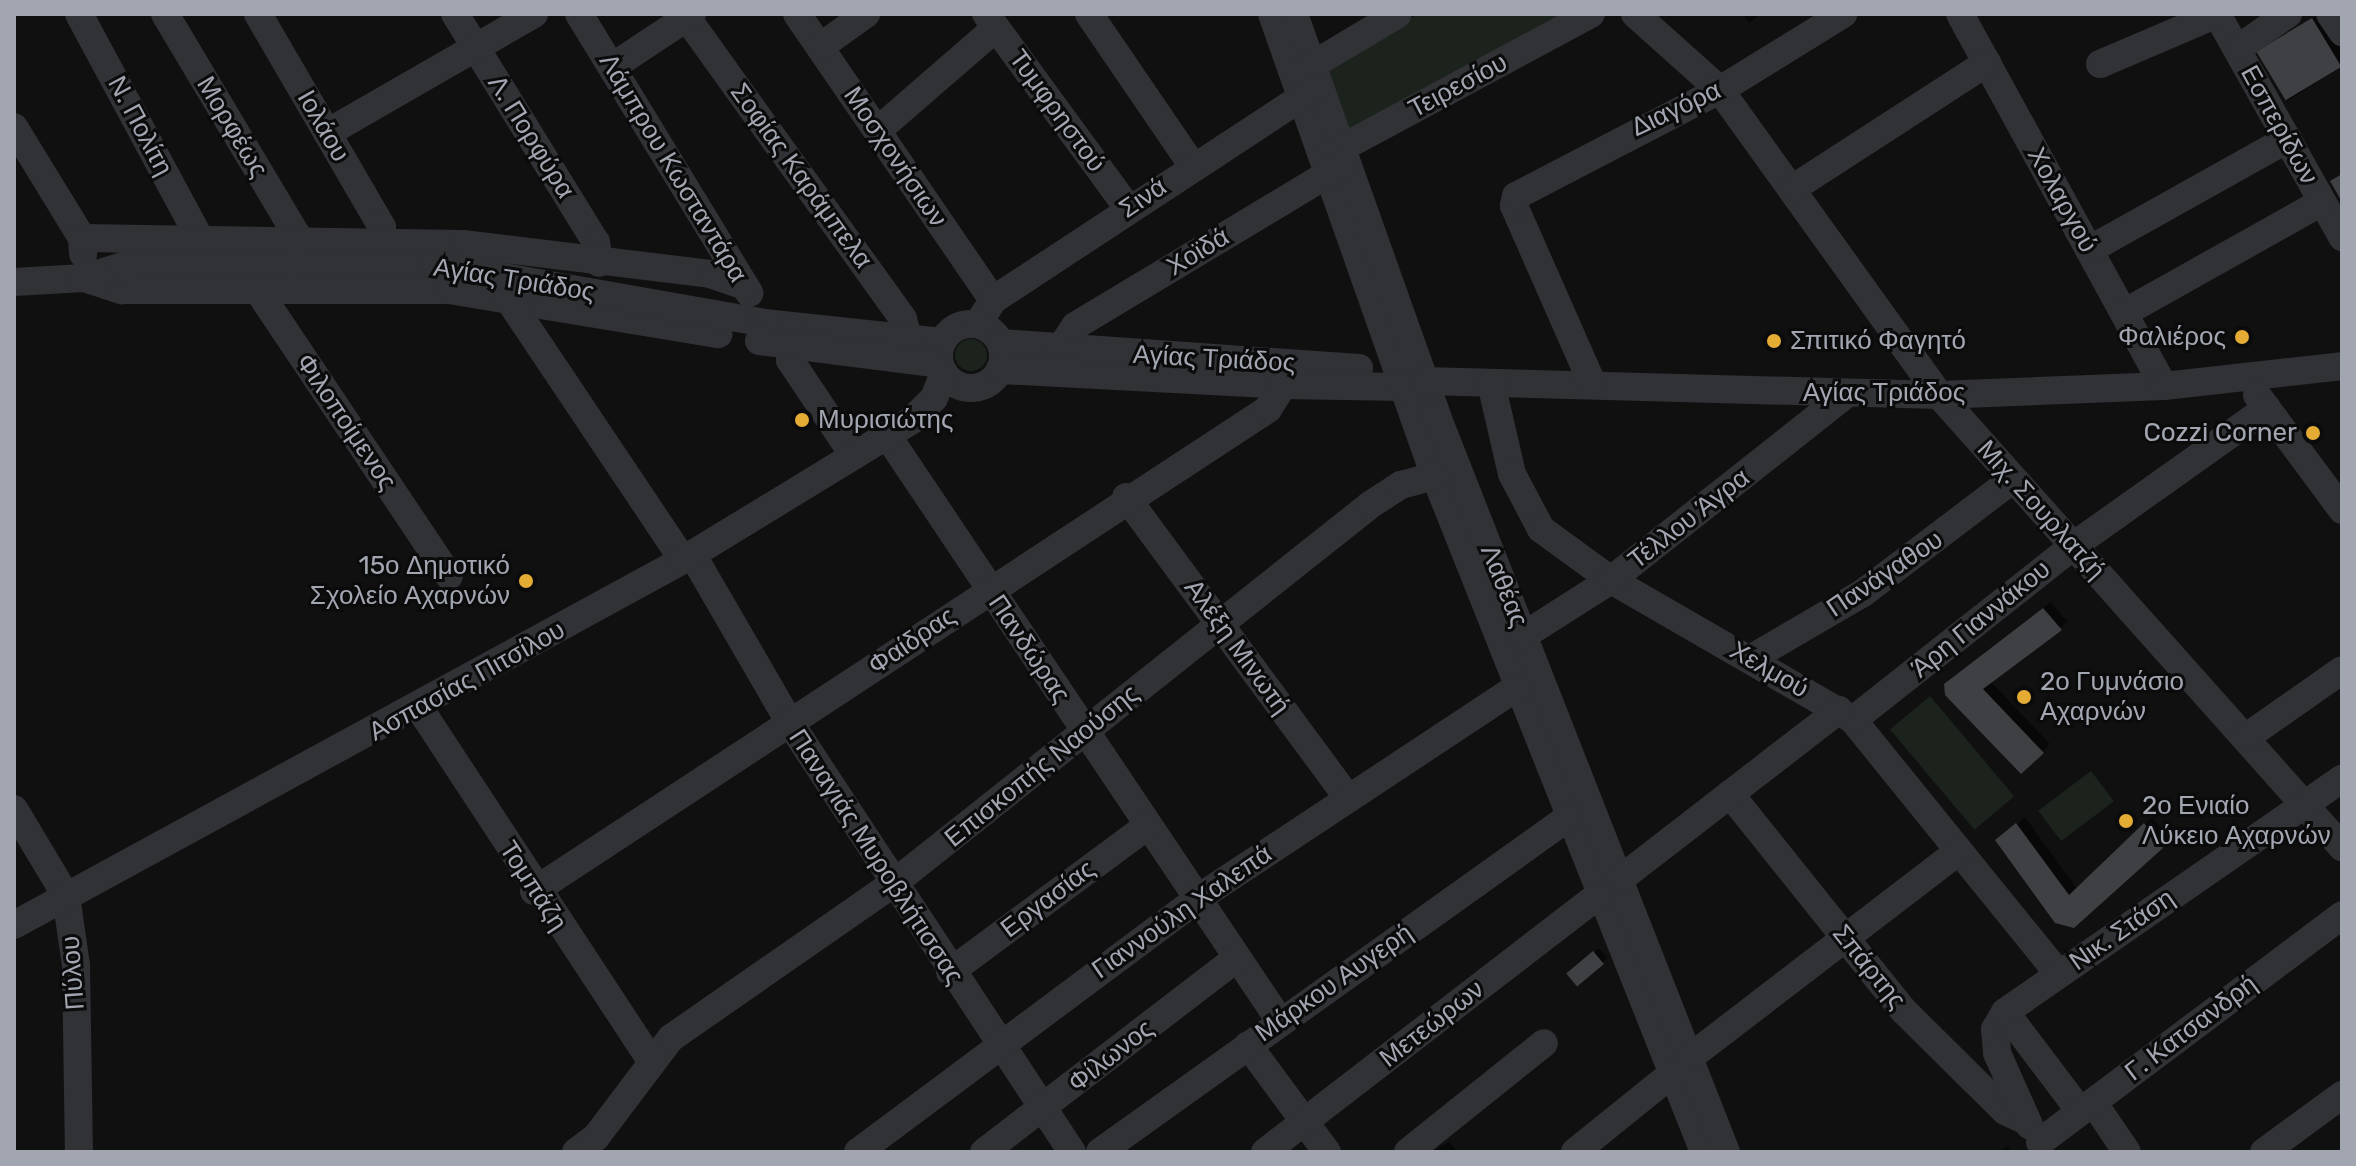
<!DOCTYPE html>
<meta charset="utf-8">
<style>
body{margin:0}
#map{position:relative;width:2356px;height:1166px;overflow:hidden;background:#101011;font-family:Rubik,sans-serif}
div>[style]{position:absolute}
.green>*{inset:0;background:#1c231d;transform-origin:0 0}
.round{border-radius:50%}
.shadow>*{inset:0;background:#0007;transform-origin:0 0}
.building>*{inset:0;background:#3f4044;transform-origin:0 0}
.minor>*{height:28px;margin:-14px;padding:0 14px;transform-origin:14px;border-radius:14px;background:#313236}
.minor>.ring{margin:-14px;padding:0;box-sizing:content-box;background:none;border:28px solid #313236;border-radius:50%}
.dots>*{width:22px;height:22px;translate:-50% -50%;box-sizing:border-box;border:4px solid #0b0b0c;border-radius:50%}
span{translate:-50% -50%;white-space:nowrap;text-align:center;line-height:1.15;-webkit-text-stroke:6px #0b0b0c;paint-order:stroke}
.street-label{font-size:26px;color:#a2a6b1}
.poi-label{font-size:26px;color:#a2a6b1}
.right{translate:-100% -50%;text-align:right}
.left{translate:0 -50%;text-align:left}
.frame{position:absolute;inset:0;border:16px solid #a2a6b1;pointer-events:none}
</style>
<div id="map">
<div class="green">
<i style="clip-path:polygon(1418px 14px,1574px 14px,1347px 136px,1326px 71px)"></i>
<i class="round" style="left:955px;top:339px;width:32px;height:32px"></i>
<i style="left:1930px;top:696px;width:131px;height:52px;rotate:50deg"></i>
<i style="left:2091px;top:771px;width:38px;height:66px;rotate:53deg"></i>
</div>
<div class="shadow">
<i style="clip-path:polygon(1743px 14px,1761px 14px,1749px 23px)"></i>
<i style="clip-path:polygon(2318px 14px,2342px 46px,2342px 65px,2288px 101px,2262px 55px)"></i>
<i style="clip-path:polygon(2051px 602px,2068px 622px,1990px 681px,2050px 744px,2021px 771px,1954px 676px)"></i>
<i style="clip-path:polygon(2025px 817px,2077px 889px,2152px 817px,2169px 839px,2074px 926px,2005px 833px)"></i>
<i style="left:1599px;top:948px;width:13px;height:40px;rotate:48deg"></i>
<i style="clip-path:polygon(1449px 1142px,1458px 1152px,1432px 1152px)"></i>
<i style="clip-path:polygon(2007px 1146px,2012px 1152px,2000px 1152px)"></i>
</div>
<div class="building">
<i style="left:2312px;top:18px;width:57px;height:65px;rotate:59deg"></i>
<i style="clip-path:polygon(2342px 174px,2342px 202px,2330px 181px)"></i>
<i style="clip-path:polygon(2043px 608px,2062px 630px,1983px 689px,2044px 753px,2021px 774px,1945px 695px,1944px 684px)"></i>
<i style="clip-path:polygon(2016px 823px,2069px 895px,2144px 823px,2163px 848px,2074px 928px,2055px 923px,1995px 840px)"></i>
<i style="left:1593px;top:951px;width:17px;height:35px;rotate:50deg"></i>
</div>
<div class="minor">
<i style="left:79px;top:14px;width:255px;rotate:61.7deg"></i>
<i style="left:165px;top:14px;width:262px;rotate:59.2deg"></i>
<i style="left:258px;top:14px;width:246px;rotate:59.8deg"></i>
<i style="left:382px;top:227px;width:13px;rotate:90deg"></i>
<i style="left:455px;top:14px;width:268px;rotate:58.3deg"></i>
<i style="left:596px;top:242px;width:21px;rotate:82deg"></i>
<i style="left:579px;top:14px;width:327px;rotate:58.6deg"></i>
<i style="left:797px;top:14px;width:347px;rotate:55.6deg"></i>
<i style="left:986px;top:14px;width:240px;rotate:53.8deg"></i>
<i style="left:1089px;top:14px;width:183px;rotate:55.7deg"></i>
<i style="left:1272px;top:14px;width:490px;rotate:70.6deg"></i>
<i style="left:1435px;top:476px;width:728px;rotate:68.3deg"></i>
<i style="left:1294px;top:14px;width:427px;rotate:70.4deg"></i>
<i style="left:1437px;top:416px;width:791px;rotate:68.56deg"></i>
<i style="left:1635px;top:14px;width:114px;rotate:41.8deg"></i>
<i style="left:1720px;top:90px;width:375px;rotate:54.3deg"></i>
<i style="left:1939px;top:395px;width:606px;rotate:48.28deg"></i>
<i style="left:1960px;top:14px;width:424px;rotate:61.3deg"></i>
<i style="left:2217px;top:14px;width:256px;rotate:60.7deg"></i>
<i style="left:2330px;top:14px;width:22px;rotate:56deg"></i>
<i style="left:687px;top:18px;width:370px;rotate:54.3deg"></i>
<i style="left:903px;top:319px;width:20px;rotate:75deg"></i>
<i style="left:820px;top:47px;width:57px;rotate:-35.7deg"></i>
<i style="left:2237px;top:49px;width:62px;rotate:-34.5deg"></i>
<i style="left:2100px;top:64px;width:127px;rotate:-23.1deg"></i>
<i style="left:612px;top:67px;width:96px;rotate:-33.5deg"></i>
<i style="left:1299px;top:73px;width:115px;rotate:-30.8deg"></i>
<i style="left:14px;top:127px;width:130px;rotate:58.5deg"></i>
<i style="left:82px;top:238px;width:16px;rotate:86deg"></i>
<i style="left:877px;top:131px;width:157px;rotate:-40.9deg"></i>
<i style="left:327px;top:133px;width:239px;rotate:-29.9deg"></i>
<i style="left:1325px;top:157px;width:302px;rotate:-28.3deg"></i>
<i style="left:1795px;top:187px;width:229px;rotate:-32.9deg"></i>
<i style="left:82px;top:238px;width:381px;rotate:0.9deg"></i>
<i style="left:463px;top:244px;width:249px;rotate:6.9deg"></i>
<i style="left:710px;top:274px;width:37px;rotate:19deg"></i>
<i style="left:2089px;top:250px;width:228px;rotate:-29.2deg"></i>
<i style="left:257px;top:273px;width:16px;rotate:90deg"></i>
<i style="left:257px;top:289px;width:345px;rotate:56.2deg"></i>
<i style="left:84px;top:278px;width:40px;rotate:18deg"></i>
<i style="left:122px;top:290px;width:327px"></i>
<i style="left:449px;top:290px;width:273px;rotate:9.3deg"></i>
<i style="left:14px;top:282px;width:70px;rotate:-3.3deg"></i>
<i style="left:84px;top:278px;width:41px;rotate:-17.1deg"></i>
<i style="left:123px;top:266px;width:313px;rotate:-0.2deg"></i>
<i style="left:436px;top:265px;width:333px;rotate:10deg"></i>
<i style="left:764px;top:323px;width:179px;rotate:6.1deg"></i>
<i style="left:510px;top:290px;width:10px;rotate:96deg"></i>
<i style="left:509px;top:300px;width:313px;rotate:56.2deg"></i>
<i style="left:2124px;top:313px;width:227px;rotate:-29.3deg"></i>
<i class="ring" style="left:939px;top:324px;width:36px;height:36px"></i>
<i style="left:978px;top:324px;width:28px;rotate:-58deg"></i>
<i style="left:993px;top:300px;width:386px;rotate:-33.3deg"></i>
<i style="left:790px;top:328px;width:32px;rotate:90deg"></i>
<i style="left:790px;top:360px;width:115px;rotate:56.3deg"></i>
<i style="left:759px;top:341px;width:182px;rotate:7.2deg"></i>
<i style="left:1001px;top:343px;width:359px;rotate:4deg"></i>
<i style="left:1059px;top:350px;width:29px;rotate:-56deg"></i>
<i style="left:1075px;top:326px;width:313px;rotate:-31deg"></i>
<i style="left:1000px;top:370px;width:283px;rotate:3deg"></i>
<i style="left:1283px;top:385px;width:122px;rotate:0.9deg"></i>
<i style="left:1405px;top:387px;width:21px;rotate:-17deg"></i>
<i style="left:1425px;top:381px;width:514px;rotate:1.56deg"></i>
<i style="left:1939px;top:395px;width:225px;rotate:-2.3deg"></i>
<i style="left:2164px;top:386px;width:179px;rotate:-6.4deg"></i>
<i style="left:1491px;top:383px;width:93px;rotate:77deg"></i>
<i style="left:1512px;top:474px;width:62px;rotate:62.2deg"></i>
<i style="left:1541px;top:529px;width:87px;rotate:36.1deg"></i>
<i style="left:1611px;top:580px;width:280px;rotate:30deg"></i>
<i style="left:1853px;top:720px;width:327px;rotate:51deg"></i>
<i style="left:1593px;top:385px;width:196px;rotate:-113.8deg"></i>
<i style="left:1514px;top:206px;width:10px;rotate:-79deg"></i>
<i style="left:1516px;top:196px;width:230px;rotate:-27.5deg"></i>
<i style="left:1720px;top:90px;width:145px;rotate:-31.7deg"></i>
<i style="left:2257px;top:395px;width:143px;rotate:53.5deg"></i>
<i style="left:887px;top:435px;width:706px;rotate:56.15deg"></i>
<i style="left:1126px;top:497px;width:373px;rotate:53.6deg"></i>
<i style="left:692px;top:554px;width:195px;rotate:59.9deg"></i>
<i style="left:790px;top:723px;width:513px;rotate:56.68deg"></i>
<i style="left:1523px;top:636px;width:104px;rotate:-32.5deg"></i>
<i style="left:1611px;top:580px;width:302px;rotate:-38.3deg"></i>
<i style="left:1750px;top:659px;width:131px;rotate:-30.3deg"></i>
<i style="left:1863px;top:593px;width:188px;rotate:-37.2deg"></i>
<i style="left:420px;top:709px;width:420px;rotate:56.7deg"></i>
<i style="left:1853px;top:720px;width:280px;rotate:-38.3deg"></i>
<i style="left:2073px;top:546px;width:238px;rotate:-35.4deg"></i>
<i style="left:2245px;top:738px;width:118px;rotate:-35deg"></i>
<i style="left:1730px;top:794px;width:278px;rotate:51.3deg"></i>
<i style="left:1904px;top:1011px;width:142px;rotate:44.7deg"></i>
<i style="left:2005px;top:1111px;width:23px;rotate:25deg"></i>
<i style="left:14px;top:809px;width:101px;rotate:59.1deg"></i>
<i style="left:66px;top:896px;width:70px;rotate:81.8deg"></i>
<i style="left:76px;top:965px;width:187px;rotate:89.1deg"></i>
<i style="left:1619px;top:880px;width:278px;rotate:-37.7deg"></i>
<i style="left:534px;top:891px;width:878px;rotate:-33.29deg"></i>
<i style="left:1268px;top:409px;width:28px;rotate:-58deg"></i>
<i style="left:14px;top:925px;width:762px;rotate:-28.62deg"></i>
<i style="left:683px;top:560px;width:268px;rotate:-31.4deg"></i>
<i style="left:912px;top:420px;width:31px;rotate:-45deg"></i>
<i style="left:934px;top:398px;width:27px;rotate:-68deg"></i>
<i style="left:950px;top:972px;width:245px;rotate:-36.5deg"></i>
<i style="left:2005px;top:1012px;width:20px;rotate:120deg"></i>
<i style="left:1995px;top:1029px;width:24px;rotate:85deg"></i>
<i style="left:1997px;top:1053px;width:79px;rotate:66deg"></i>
<i style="left:1248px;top:1045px;width:133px;rotate:53.6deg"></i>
<i style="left:1689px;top:1058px;width:340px;rotate:-37.5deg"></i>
<i style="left:2093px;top:1102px;width:60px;rotate:55.8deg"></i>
<i style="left:2080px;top:1111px;width:124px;rotate:-127.1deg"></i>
<i style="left:2005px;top:1012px;width:410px;rotate:-34.7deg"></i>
<i style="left:2040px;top:1142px;width:378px;rotate:-36.9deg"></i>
<i style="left:576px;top:1152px;width:25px;rotate:-37deg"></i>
<i style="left:596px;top:1137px;width:124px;rotate:-52.9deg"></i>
<i style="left:671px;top:1038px;width:272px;rotate:-34.8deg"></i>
<i style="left:894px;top:883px;width:608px;rotate:-38.45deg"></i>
<i style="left:1370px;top:505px;width:37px;rotate:-33deg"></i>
<i style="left:1401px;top:485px;width:35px;rotate:-15deg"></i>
<i style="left:858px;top:1152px;width:423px;rotate:-36.7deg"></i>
<i style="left:1197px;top:899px;width:384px;rotate:-33.5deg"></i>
<i style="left:984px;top:1152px;width:319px;rotate:-37.5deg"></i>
<i style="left:1100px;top:1152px;width:576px;rotate:-35.54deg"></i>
<i style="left:1265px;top:1152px;width:421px;rotate:-37.6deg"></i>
<i style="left:1408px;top:1152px;width:174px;rotate:-38.7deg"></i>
<i style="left:1575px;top:1152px;width:126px;rotate:-38.9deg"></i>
<i style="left:2264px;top:1152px;width:97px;rotate:-36.2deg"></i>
</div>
<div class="dots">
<i style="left:2242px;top:337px;background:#e4ac35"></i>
<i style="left:1774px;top:341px;background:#e4ac35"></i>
<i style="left:802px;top:420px;background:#e4ac35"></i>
<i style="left:2313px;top:433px;background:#e4ac35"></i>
<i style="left:526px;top:581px;background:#e4ac35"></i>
<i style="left:2024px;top:697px;background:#e4ac35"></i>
<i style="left:2126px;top:821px;background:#e4ac35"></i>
</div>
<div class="street-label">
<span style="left:1458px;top:86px;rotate:-28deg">Τειρεσίου</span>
<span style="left:1676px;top:109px;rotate:-25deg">Διαγόρα</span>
<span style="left:1057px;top:111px;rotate:54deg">Τυμφρηστού</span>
<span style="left:2279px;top:125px;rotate:61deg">Εσπερίδων</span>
<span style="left:140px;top:126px;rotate:62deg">Ν. Πολίτη</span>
<span style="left:323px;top:126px;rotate:60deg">Ιολάου</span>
<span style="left:232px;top:127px;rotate:59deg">Μορφέως</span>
<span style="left:531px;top:137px;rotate:58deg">Λ. Πορφύρα</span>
<span style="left:895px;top:157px;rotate:56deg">Μοσχονήσιων</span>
<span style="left:673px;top:168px;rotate:59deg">Λάμπρου Κωσταντάρα</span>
<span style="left:801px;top:176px;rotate:54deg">Σοφίας Καράμπελα</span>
<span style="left:1143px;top:198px;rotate:-34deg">Σινά</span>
<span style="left:2062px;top:200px;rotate:61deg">Χολαργού</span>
<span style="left:1198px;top:252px;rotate:-31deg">Χοϊδά</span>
<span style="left:514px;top:280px;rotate:9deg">Αγίας Τριάδος</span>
<span style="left:1214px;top:359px;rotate:3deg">Αγίας Τριάδος</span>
<span style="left:1884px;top:393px">Αγίας Τριάδος</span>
<span style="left:346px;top:422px;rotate:56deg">Φιλοποίμενος</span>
<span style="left:2041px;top:510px;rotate:48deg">Μιχ. Σουρλατζή</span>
<span style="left:1689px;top:519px;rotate:-38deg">Τέλλου Άγρα</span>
<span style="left:1885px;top:574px;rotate:-34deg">Πανάγαθου</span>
<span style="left:1504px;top:586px;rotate:68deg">Λαθέας</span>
<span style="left:1981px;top:619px;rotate:-39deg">Άρη Γιαννάκου</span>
<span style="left:912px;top:641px;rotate:-34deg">Φαίδρας</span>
<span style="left:1237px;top:647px;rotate:54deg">Αλέξη Μινωτή</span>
<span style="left:1029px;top:649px;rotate:56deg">Πανδώρας</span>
<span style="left:1769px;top:670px;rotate:30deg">Χελμού</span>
<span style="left:467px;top:681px;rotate:-29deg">Ασπασίας Πιτσίλου</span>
<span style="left:1042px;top:766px;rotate:-39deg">Επισκοπής Ναούσης</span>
<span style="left:876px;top:857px;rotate:57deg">Παναγιάς Μυροβλήτισσας</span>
<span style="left:533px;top:886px;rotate:57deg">Τομπάζη</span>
<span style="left:1048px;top:899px;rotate:-37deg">Εργασίας</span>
<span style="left:1182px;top:912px;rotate:-35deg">Γιαννούλη Χαλεπά</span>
<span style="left:2122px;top:930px;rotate:-35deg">Νικ. Στάση</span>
<span style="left:1869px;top:967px;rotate:51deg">Σπάρτης</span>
<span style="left:73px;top:973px;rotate:-94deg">Πύλου</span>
<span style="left:1334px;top:983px;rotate:-35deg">Μάρκου Αυγερή</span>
<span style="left:1432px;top:1024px;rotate:-38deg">Μετεώρων</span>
<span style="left:2191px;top:1028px;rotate:-37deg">Γ. Κατσανδρή</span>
<span style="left:1111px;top:1056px;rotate:-38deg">Φίλωνος</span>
</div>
<div class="poi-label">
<span class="right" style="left:2226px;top:337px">Φαλιέρος</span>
<span class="left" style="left:1790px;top:341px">Σπιτικό Φαγητό</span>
<span class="left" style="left:818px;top:420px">Μυρισιώτης</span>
<span class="right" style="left:2297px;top:433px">Cozzi Corner</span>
<span class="right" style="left:510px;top:581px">15ο Δημοτικό<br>Σχολείο Αχαρνών</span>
<span class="left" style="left:2040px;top:697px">2ο Γυμνάσιο<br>Αχαρνών</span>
<span class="left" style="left:2142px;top:821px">2ο Ενιαίο<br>Λύκειο Αχαρνών</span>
</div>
<div class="frame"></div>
</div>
